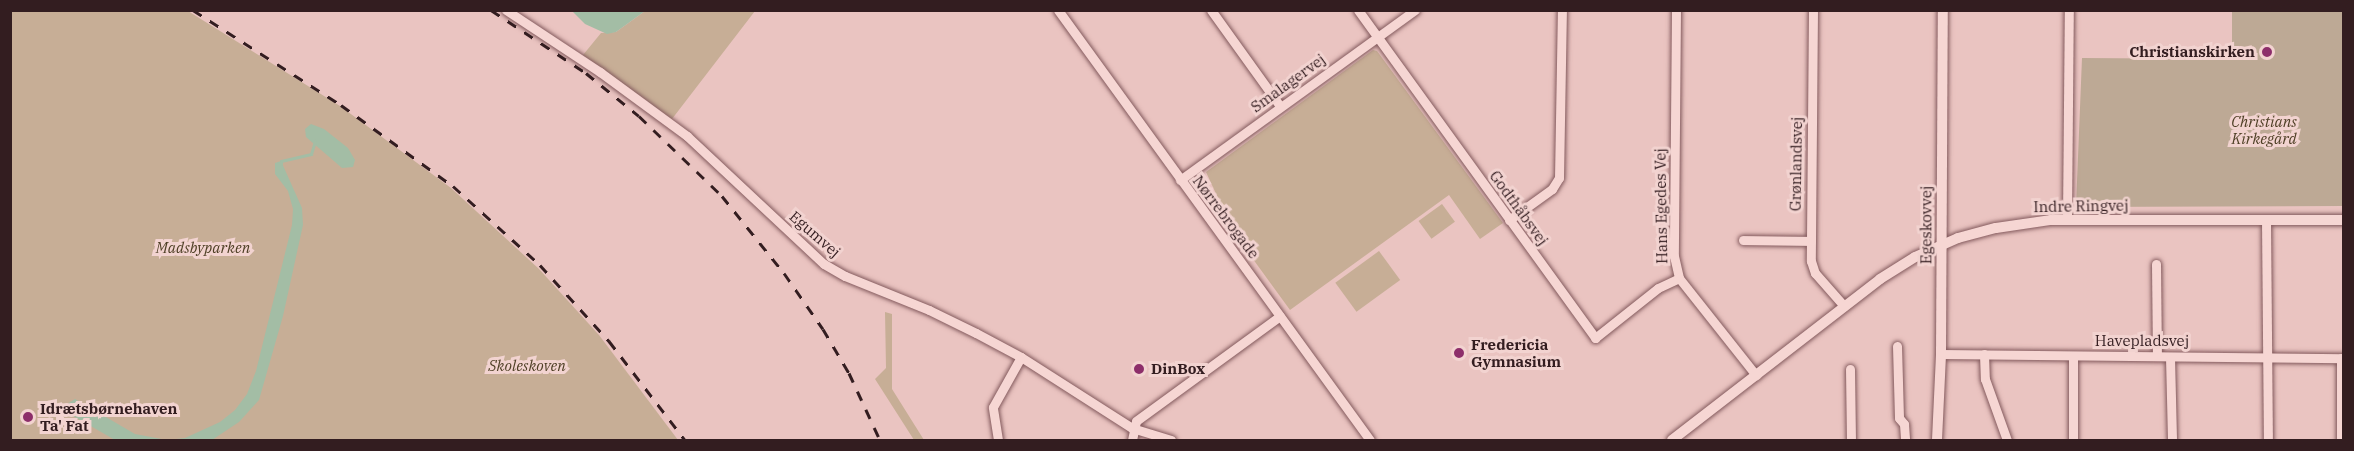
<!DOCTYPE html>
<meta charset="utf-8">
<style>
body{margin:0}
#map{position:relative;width:2354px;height:451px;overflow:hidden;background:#eac4c1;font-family:"IBM Plex Serif",serif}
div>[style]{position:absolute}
.green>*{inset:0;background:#c7ae96;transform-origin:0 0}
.cemetery>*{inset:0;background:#bda995}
.water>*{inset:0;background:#a3bda5}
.stream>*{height:3px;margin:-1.5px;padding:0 1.5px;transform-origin:1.5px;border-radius:1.5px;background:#a3bda5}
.roads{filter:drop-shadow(0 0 2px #835a5d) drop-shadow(0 0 2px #835a5d)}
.minor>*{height:9px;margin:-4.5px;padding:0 4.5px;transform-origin:4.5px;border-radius:4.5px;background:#f6d6d3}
.tertiary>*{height:10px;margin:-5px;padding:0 5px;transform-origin:5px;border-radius:5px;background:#f6d6d3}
.rail>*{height:3px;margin-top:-1.5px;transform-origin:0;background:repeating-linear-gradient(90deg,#331d20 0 10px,transparent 0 20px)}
.dots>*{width:16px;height:16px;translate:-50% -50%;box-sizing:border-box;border:3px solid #f2d3d0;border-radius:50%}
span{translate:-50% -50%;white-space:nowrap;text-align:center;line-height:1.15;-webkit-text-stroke:6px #f2d3d0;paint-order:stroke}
.poi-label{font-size:15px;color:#331d20;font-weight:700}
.right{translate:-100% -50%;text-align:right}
.left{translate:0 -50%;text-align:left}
.street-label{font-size:15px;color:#331d20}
.park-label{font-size:15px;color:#4e3f25;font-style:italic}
.frame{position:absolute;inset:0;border:12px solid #331d20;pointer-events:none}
</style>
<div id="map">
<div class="green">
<i style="clip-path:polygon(10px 11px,188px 11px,340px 106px,451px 188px,539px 269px,599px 335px,678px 440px,11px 440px)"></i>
<i style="clip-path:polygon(645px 11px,755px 11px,672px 119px,583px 55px,601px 33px,616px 32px)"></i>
<i style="clip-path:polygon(1373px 50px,1377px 51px,1503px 223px,1480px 239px,1449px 195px,1290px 310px,1234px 233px,1206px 172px)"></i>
<i style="left:1442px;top:204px;width:22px;height:29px;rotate:54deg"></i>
<i style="left:1379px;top:251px;width:36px;height:54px;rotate:54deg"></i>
<i style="clip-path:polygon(885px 312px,892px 314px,892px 389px,924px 440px,914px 440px,875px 379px,886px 368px)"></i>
</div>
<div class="cemetery">
<i style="clip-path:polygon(2232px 11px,2343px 11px,2343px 206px,2076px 207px,2082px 58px,2232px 59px)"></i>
</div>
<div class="water">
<i style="clip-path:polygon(572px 11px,645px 11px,616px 32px,607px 34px,585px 24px)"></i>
<i style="clip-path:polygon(311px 124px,324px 129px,348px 148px,355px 160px,353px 167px,342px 168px,306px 137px,305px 129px)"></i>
<i style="clip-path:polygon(281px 161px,302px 208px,303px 225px,283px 316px,259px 400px,239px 422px,212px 440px,115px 440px,68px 413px,67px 404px,75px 399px,135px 434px,167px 440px,185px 438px,220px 422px,235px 410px,247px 394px,256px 371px,292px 225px,293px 209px,288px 191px,275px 174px,275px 163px)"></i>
</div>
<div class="stream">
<i style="left:281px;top:164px;width:3px;rotate:-90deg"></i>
<i style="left:281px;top:161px;width:31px;rotate:-13deg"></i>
<i style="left:311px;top:154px;width:14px;rotate:-73deg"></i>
</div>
<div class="roads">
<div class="minor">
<i style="left:506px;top:10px;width:113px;rotate:33.4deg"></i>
<i style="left:600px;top:72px;width:108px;rotate:36.3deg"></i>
<i style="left:687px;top:136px;width:187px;rotate:43.1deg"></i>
<i style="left:824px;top:264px;width:24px;rotate:30deg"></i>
<i style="left:845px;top:276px;width:91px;rotate:22deg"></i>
<i style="left:929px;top:310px;width:52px;rotate:26.1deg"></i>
<i style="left:976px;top:333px;width:51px;rotate:28.1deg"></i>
<i style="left:1021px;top:357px;width:132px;rotate:32.6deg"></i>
<i style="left:1132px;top:428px;width:41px;rotate:17.1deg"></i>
<i style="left:1058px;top:10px;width:531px;rotate:54.04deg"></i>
<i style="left:1211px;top:10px;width:118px;rotate:54.3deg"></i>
<i style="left:1358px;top:10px;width:405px;rotate:54.1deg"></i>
<i style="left:1595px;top:338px;width:80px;rotate:-38.4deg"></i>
<i style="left:1658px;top:288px;width:23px;rotate:-25deg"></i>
<i style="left:1676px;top:10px;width:246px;rotate:90.5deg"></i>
<i style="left:1674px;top:256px;width:23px;rotate:77deg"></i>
<i style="left:1679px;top:278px;width:124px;rotate:51.6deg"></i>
<i style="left:1813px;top:10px;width:251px;rotate:90.5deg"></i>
<i style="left:1811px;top:261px;width:13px;rotate:72deg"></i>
<i style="left:1815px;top:273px;width:44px;rotate:48.7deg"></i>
<i style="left:1180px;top:180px;width:290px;rotate:-35.9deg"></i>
<i style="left:2067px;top:219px;width:209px;rotate:-89.5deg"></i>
<i style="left:1509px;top:220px;width:53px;rotate:-35.8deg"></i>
<i style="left:1552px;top:189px;width:13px;rotate:-58deg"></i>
<i style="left:1559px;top:178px;width:168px;rotate:-89deg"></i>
<i style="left:2266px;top:220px;width:220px;rotate:89.5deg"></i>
<i style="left:1743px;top:240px;width:68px;rotate:0.8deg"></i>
<i style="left:2156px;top:264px;width:92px;rotate:89.4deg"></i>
<i style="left:1897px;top:346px;width:72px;rotate:88.4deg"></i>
<i style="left:1899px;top:418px;width:8px;rotate:50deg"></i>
<i style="left:1904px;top:424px;width:16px;rotate:86deg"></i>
<i style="left:1941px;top:354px;width:403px;rotate:0.6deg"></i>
<i style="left:1984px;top:354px;width:25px;rotate:88deg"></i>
<i style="left:1985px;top:379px;width:65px;rotate:70.2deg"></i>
<i style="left:2073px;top:356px;width:84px;rotate:90deg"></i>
<i style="left:2170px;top:357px;width:83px;rotate:88.6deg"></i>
<i style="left:2341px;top:358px;width:82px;rotate:90deg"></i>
<i style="left:1850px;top:369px;width:71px;rotate:89.2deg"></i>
<i style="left:998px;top:440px;width:33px;rotate:-99deg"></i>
<i style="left:993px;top:407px;width:57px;rotate:-60.8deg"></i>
<i style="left:1132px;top:440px;width:19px;rotate:-78deg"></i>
<i style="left:1136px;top:421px;width:178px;rotate:-36.1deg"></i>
</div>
<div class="tertiary">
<i style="left:1672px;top:440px;width:263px;rotate:-37.7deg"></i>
<i style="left:1880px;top:279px;width:41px;rotate:-32.2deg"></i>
<i style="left:1915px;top:257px;width:47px;rotate:-23.8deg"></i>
<i style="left:1958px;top:238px;width:39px;rotate:-15deg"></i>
<i style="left:1996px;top:228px;width:56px;rotate:-8.3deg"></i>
<i style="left:2051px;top:220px;width:293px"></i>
<i style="left:1937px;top:440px;width:86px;rotate:-87.3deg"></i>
<i style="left:1941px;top:354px;width:344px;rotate:-89.7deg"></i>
</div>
</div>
<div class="rail">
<i style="left:193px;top:10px;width:176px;rotate:32.7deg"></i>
<i style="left:341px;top:105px;width:138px;rotate:35.9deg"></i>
<i style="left:453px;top:186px;width:118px;rotate:42.2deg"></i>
<i style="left:540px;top:265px;width:103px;rotate:47.8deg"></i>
<i style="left:609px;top:341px;width:125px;rotate:52.5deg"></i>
<i style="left:491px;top:10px;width:114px;rotate:33.6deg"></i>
<i style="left:586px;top:73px;width:68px;rotate:39.1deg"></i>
<i style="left:639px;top:116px;width:115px;rotate:43.9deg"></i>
<i style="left:722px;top:196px;width:99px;rotate:51.2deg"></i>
<i style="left:784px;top:273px;width:68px;rotate:55.1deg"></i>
<i style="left:823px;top:329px;width:51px;rotate:59.4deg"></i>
<i style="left:849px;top:373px;width:74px;rotate:65.2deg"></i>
</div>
<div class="dots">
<i style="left:2267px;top:52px;background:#8d2e6a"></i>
<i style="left:1459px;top:353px;background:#8d2e6a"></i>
<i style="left:1139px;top:369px;background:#8d2e6a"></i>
<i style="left:28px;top:417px;background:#8d2e6a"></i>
</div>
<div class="poi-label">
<span class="right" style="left:2255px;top:52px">Christianskirken</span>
<span class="left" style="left:1471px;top:353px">Fredericia<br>Gymnasium</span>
<span class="left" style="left:1151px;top:369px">DinBox</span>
<span class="left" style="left:40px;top:417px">Idrætsbørnehaven<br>Ta' Fat</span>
</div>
<div class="street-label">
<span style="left:1288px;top:83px;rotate:-36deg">Smalagervej</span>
<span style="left:1796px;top:164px;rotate:-89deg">Grønlandsvej</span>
<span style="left:1661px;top:206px;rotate:-91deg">Hans Egedes Vej</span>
<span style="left:2081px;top:206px;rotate:-1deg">Indre Ringvej</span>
<span style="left:1519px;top:208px;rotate:54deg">Godthåbsvej</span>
<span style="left:1226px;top:217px;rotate:53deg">Nørrebrogade</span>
<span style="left:1926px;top:225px;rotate:-90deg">Egeskovvej</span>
<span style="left:815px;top:234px;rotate:41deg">Egumvej</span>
<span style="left:2142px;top:341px">Havepladsvej</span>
</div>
<div class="park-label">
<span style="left:2264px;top:130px">Christians<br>Kirkegård</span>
<span style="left:203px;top:248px">Madsbyparken</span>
<span style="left:527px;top:366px">Skoleskoven</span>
</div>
<div class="frame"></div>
</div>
